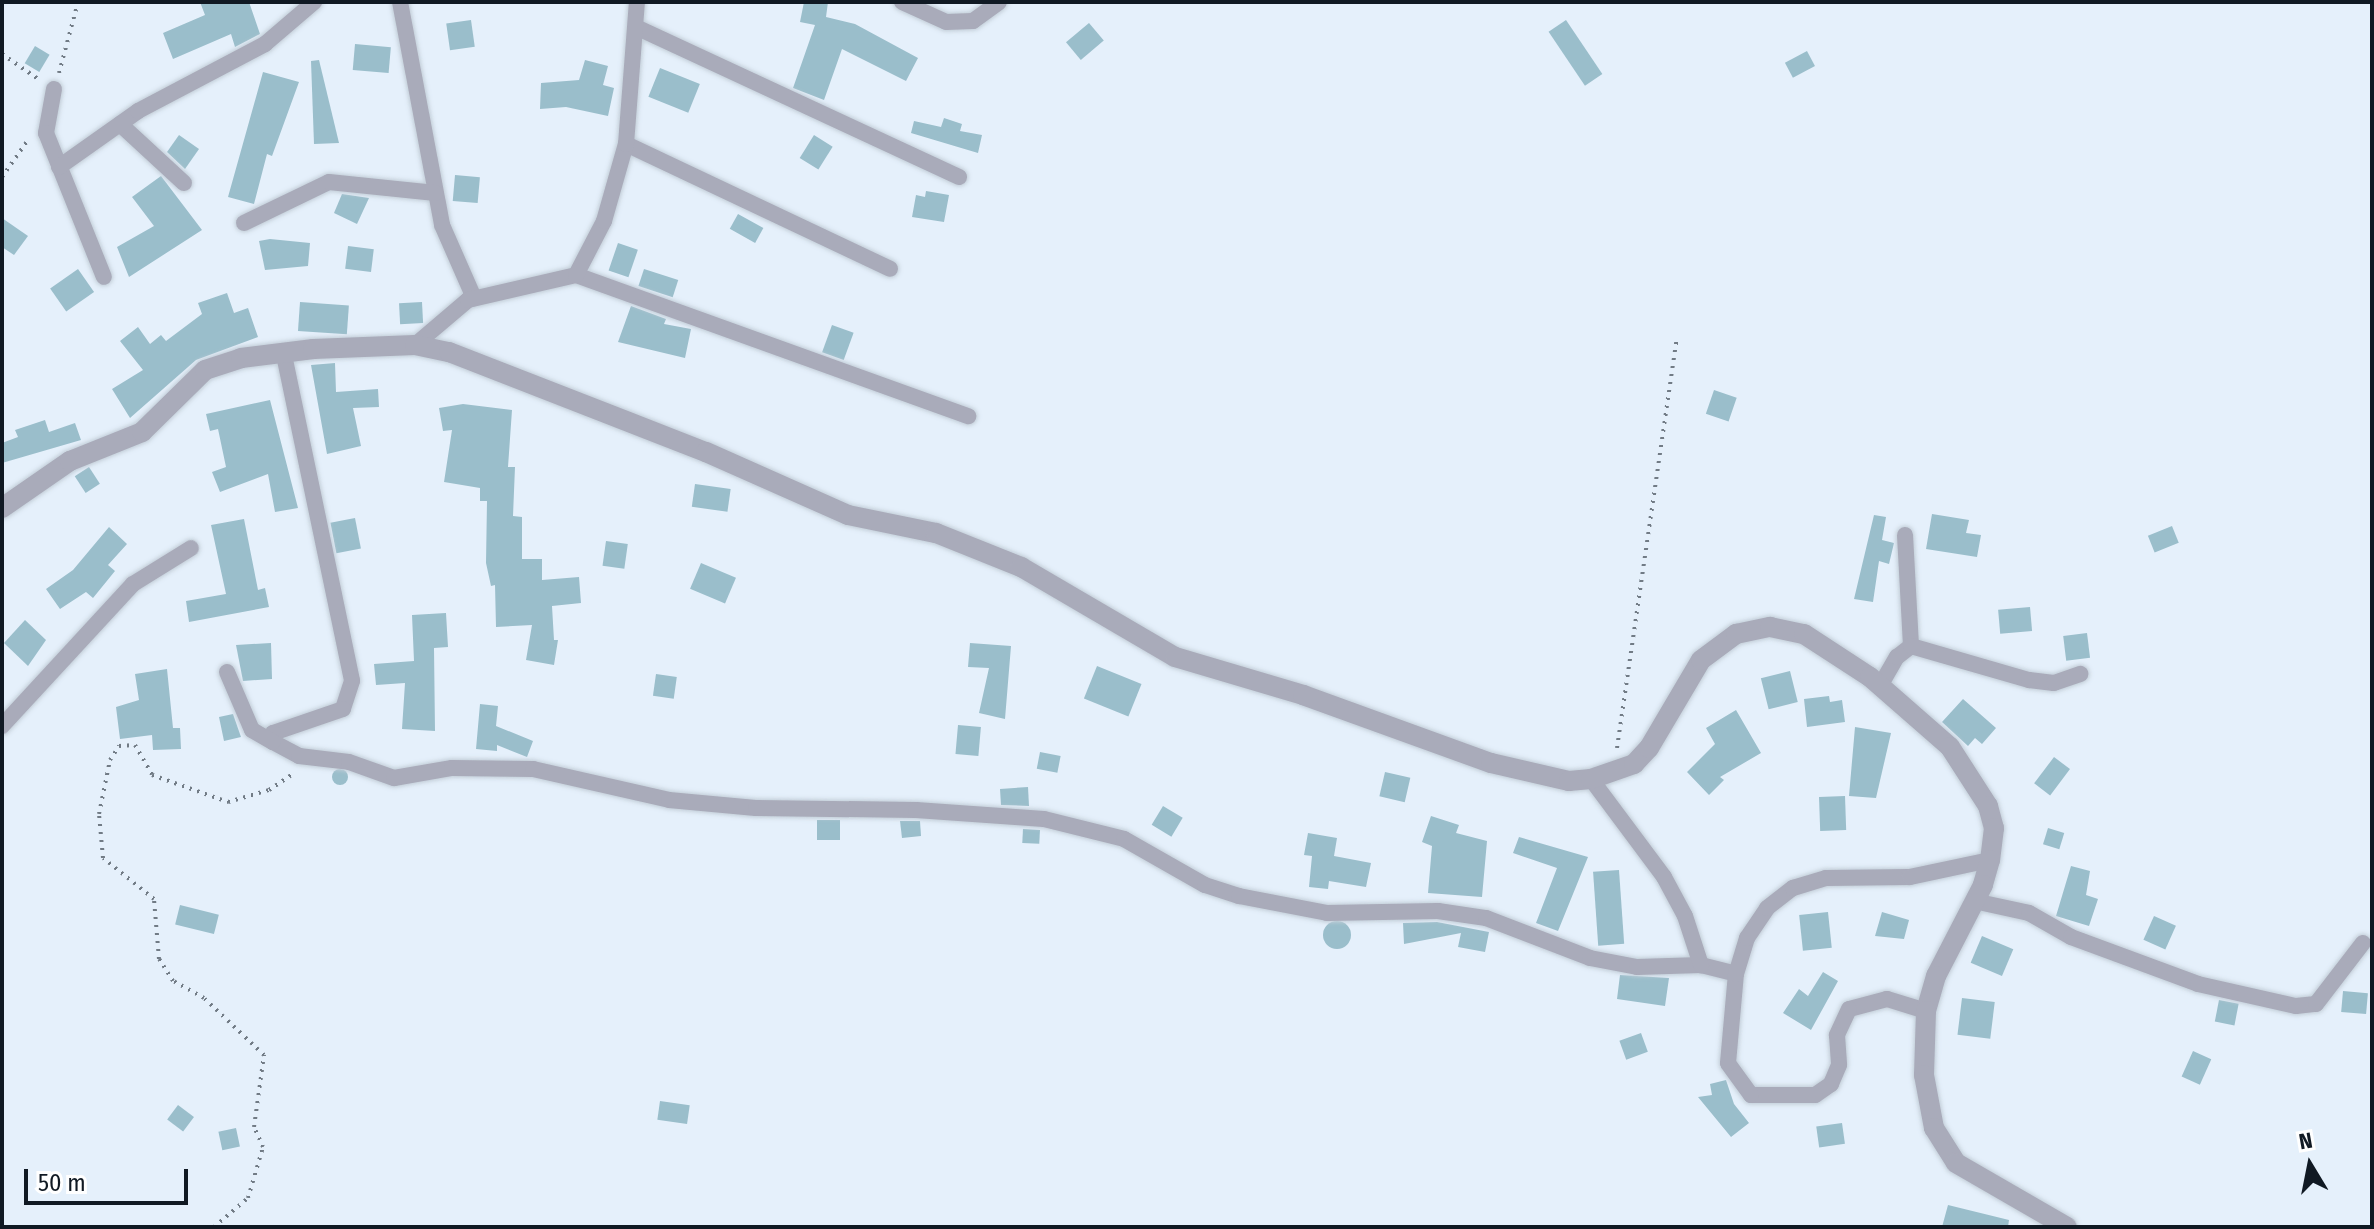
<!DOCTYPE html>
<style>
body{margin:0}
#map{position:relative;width:2374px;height:1229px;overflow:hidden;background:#e5f0fb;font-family:"Fira Sans Condensed",sans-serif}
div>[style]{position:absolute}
.building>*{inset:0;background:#9abecb;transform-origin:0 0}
.round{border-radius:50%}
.path>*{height:4px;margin-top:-2px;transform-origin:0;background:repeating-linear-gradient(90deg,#717b85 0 2px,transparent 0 8px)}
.roads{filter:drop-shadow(0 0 2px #c3ced8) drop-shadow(0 0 2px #c3ced8)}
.minor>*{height:16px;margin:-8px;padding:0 8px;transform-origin:8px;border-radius:8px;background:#a9abba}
.tertiary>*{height:20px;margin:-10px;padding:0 10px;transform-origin:10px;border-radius:10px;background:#a9abba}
span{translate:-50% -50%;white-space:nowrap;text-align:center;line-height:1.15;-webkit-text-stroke:6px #fff;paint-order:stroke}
.frame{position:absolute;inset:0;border:4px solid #101923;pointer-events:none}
.north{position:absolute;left:2270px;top:1125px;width:80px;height:80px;-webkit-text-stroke:6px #fff;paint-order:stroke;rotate:350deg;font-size:22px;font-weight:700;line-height:32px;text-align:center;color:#101923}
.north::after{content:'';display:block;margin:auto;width:28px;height:36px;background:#101923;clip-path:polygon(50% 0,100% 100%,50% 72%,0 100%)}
.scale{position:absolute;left:24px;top:1169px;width:164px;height:36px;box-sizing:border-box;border:4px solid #101923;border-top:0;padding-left:10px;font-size:24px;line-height:28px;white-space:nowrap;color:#101923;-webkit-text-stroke:6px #fff;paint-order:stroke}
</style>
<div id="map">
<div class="building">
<i style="clip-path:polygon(200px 2px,249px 2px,260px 34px,235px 47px,231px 34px,173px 59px,163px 33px,205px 15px)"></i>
<i style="clip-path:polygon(804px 2px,828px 2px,826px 17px,855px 24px,918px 58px,906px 81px,842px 49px,824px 100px,793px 88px,815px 25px,800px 22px)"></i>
<i style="left:471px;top:20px;width:27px;height:25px;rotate:82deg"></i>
<i style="left:1566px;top:20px;width:65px;height:21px;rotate:56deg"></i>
<i style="left:1089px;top:23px;width:23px;height:30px;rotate:50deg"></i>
<i style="left:355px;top:44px;width:36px;height:26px;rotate:5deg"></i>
<i style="left:35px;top:46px;width:17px;height:20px;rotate:31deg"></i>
<i style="left:1807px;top:51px;width:17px;height:25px;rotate:62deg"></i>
<i style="clip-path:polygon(319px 60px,333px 118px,339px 143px,314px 144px,311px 61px)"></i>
<i style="clip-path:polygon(585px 60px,608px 66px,603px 85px,614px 88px,608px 116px,566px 107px,540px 109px,541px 83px,579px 80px)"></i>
<i style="left:660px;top:68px;width:43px;height:31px;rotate:22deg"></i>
<i style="clip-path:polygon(263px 72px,299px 82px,272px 156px,267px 154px,254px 204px,228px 197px)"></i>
<i style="clip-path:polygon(944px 118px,962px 124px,960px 131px,982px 135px,978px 153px,911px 133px,914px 121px,941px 127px)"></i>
<i style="clip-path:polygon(179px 135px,199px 149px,185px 169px,167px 152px)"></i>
<i style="left:814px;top:135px;width:22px;height:27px;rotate:32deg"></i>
<i style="left:455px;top:175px;width:25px;height:26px;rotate:5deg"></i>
<i style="clip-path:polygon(161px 176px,202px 230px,129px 277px,117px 247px,154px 226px,132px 197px)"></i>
<i style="clip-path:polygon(926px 191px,949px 195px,944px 222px,912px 217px,916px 195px,925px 197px)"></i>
<i style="clip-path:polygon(342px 194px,369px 198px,357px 224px,334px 213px)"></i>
<i style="left:738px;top:214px;width:29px;height:17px;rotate:29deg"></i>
<i style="clip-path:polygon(2px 218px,28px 236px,14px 255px,2px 247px)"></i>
<i style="clip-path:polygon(270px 239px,310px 243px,308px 266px,265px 270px,259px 241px)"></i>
<i style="left:618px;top:243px;width:21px;height:29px;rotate:19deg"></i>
<i style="left:348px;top:246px;width:26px;height:23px;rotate:7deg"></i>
<i style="left:78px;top:269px;width:28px;height:34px;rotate:55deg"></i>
<i style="left:644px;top:269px;width:36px;height:18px;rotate:18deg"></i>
<i style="clip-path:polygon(227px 293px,234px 313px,248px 308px,258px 337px,196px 360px,130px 418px,112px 389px,143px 370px,120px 341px,138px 327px,150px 344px,161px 335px,166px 341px,202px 314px,198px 303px)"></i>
<i style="left:300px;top:302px;width:49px;height:29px;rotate:4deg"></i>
<i style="left:422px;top:302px;width:21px;height:23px;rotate:87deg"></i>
<i style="clip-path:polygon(631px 306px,666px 319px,664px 324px,691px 329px,685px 358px,618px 342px)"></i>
<i style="left:832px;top:325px;width:23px;height:29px;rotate:20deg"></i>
<i style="clip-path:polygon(335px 363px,336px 392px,378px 389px,379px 407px,353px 408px,361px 446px,327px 454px,311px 365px)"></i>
<i style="left:1714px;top:390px;width:24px;height:25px;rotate:19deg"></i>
<i style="clip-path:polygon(270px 400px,298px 508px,275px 512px,268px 474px,220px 492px,212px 472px,226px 467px,218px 429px,210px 431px,206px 414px)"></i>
<i style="clip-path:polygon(463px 404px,512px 410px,508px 467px,515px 467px,513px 516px,522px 517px,522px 559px,542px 559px,542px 580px,579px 577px,581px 603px,552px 606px,554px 640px,558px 640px,554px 665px,526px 660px,532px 625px,496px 627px,495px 585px,491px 586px,486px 563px,487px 501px,480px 501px,480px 488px,444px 482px,452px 430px,443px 431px,439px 408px)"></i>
<i style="clip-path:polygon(45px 420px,49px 432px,75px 423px,81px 440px,2px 463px,2px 443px,18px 437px,15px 430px)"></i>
<i style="left:89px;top:467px;width:20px;height:17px;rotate:57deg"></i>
<i style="left:695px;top:484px;width:36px;height:23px;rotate:8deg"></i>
<i style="clip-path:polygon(1932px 514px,1969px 520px,1966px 533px,1981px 535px,1977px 557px,1926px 549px)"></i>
<i style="clip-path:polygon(1874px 515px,1886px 517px,1882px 540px,1894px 543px,1889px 564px,1879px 561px,1873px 602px,1854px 599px)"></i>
<i style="left:355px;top:518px;width:31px;height:25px;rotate:79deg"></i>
<i style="clip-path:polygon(244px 519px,258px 590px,265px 588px,269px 607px,189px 622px,186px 601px,226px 594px,211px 525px)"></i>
<i style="left:2172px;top:526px;width:18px;height:26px;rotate:68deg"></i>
<i style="clip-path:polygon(109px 527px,127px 544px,108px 565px,115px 571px,93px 598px,86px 592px,60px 609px,46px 589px,73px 570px)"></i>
<i style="left:606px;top:541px;width:22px;height:25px;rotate:8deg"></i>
<i style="left:701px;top:563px;width:38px;height:28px;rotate:23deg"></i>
<i style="left:2030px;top:607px;width:24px;height:32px;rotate:85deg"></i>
<i style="clip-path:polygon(446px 613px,448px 647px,434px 648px,435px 731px,402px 729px,405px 683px,376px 685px,374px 664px,414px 661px,412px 615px)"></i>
<i style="clip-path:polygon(25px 620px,46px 640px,28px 666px,4px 643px)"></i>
<i style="left:2087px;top:633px;width:25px;height:24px;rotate:83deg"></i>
<i style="clip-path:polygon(271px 643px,272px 679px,243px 681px,236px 645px)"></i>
<i style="clip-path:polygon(970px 643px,1011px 646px,1005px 719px,979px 713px,989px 668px,968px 667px)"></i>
<i style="left:1097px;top:666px;width:48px;height:35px;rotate:22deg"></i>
<i style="clip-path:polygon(167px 669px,173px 728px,180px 728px,181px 749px,153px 750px,152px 735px,120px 739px,116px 707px,139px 700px,135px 674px)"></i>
<i style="left:1790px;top:671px;width:32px;height:30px;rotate:76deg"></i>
<i style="left:656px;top:674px;width:21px;height:22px;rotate:8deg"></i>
<i style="clip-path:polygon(1829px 696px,1830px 702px,1842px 700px,1845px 722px,1807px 727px,1804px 699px)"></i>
<i style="clip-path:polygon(1963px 699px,1996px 728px,1982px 744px,1975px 738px,1968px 746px,1942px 722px)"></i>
<i style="clip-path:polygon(480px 704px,498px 706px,496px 726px,533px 741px,527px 757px,497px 745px,497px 751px,476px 749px)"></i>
<i style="clip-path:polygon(1736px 710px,1761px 753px,1720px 777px,1724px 780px,1709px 795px,1687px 772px,1715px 744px,1706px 728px)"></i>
<i style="clip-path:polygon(233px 714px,241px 737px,224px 741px,219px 717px)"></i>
<i style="left:958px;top:725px;width:23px;height:29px;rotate:5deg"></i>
<i style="clip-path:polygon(1855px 727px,1891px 733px,1876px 798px,1849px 796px)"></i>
<i style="left:1040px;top:752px;width:21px;height:17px;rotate:11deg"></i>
<i style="left:2054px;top:757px;width:20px;height:33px;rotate:37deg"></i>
<i class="round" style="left:332px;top:769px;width:16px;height:16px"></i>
<i style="left:1385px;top:772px;width:26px;height:25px;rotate:13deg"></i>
<i style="clip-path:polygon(1028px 787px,1029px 806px,1001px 805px,1000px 789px)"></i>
<i style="left:1845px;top:796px;width:34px;height:26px;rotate:88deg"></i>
<i style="left:1163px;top:806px;width:23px;height:22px;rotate:31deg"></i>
<i style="clip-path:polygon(1431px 816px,1459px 825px,1456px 833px,1487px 841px,1482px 897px,1428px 893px,1432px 846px,1422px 842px)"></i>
<i style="left:817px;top:820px;width:23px;height:20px"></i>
<i style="clip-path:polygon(900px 821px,920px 821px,921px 836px,902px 838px)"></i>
<i style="left:2048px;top:828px;width:17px;height:17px;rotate:17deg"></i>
<i style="left:1023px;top:829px;width:17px;height:14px;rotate:3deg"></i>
<i style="clip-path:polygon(1308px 833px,1337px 838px,1334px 856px,1371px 863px,1366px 887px,1329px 881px,1328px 889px,1309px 887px,1312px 856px,1304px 855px)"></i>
<i style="clip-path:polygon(1519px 837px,1588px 857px,1558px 931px,1536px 923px,1557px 868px,1513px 853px)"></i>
<i style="clip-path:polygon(2071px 866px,2090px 871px,2086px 895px,2098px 899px,2089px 926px,2056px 916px)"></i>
<i style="left:1619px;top:870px;width:74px;height:26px;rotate:86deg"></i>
<i style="left:180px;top:905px;width:40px;height:20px;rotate:14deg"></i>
<i style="left:1828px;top:912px;width:36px;height:29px;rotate:84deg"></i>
<i style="clip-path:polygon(1882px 912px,1909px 920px,1904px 939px,1875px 936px)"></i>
<i style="left:2154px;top:916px;width:24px;height:26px;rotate:24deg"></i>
<i class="round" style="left:1323px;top:921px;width:28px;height:28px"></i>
<i style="clip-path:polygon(1437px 922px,1489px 932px,1485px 952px,1458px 947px,1461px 933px,1404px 944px,1403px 923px)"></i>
<i style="left:1982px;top:936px;width:34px;height:29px;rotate:23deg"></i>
<i style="clip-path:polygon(1823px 972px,1838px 981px,1811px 1030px,1783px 1013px,1799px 989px,1808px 996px)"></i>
<i style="clip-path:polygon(1620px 975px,1669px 978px,1665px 1006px,1617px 999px)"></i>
<i style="left:2343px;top:991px;width:25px;height:21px;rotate:5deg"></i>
<i style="left:1962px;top:998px;width:33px;height:37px;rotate:7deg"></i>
<i style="left:2219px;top:1000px;width:20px;height:22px;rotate:11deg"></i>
<i style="left:1641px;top:1033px;width:20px;height:23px;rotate:70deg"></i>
<i style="left:2193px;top:1051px;width:20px;height:28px;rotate:24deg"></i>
<i style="clip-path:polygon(1726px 1080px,1734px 1104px,1749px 1123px,1731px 1137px,1698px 1097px,1712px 1095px,1710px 1084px)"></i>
<i style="left:660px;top:1101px;width:30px;height:19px;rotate:8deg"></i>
<i style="left:178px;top:1105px;width:20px;height:18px;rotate:37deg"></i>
<i style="left:1842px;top:1123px;width:21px;height:26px;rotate:82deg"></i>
<i style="left:236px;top:1128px;width:19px;height:18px;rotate:78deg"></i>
<i style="clip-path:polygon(1948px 1205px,2009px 1220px,2008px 1227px,1942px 1227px)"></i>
</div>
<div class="path">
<i style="left:2px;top:54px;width:47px;rotate:34.7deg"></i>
<i style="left:59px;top:73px;width:73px;rotate:-75deg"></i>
<i style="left:2px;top:177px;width:45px;rotate:-54.9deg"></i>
<i style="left:1617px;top:748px;width:413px;rotate:-81.7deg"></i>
<i style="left:214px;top:1227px;width:45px;rotate:-40.5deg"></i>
<i style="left:248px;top:1198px;width:53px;rotate:-73.6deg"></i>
<i style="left:263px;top:1147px;width:22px;rotate:-114deg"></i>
<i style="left:254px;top:1127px;width:73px;rotate:-82.1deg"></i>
<i style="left:264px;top:1055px;width:83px;rotate:-136.5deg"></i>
<i style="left:204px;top:998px;width:35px;rotate:-151deg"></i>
<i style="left:173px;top:981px;width:26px;rotate:-122deg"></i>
<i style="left:159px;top:959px;width:60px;rotate:-94.8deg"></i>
<i style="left:154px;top:899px;width:65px;rotate:-141.2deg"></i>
<i style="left:103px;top:858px;width:44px;rotate:-95.2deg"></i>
<i style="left:99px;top:814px;width:55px;rotate:-78.5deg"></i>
<i style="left:110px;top:760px;width:17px;rotate:-57deg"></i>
<i style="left:119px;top:746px;width:16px;rotate:-4deg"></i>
<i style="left:135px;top:745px;width:34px;rotate:60deg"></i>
<i style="left:152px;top:775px;width:81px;rotate:19.6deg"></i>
<i style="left:228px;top:802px;width:43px;rotate:-16.3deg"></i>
<i style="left:269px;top:790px;width:30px;rotate:-34deg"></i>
</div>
<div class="roads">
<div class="minor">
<i style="left:400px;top:2px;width:227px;rotate:79.3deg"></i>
<i style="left:442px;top:225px;width:80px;rotate:66.3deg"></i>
<i style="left:902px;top:2px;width:48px;rotate:24.4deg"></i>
<i style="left:946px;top:22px;width:27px;rotate:-2deg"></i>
<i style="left:973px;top:21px;width:32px;rotate:-36deg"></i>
<i style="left:638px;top:28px;width:354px;rotate:24.9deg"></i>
<i style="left:54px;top:89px;width:45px;rotate:100.3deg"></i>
<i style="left:46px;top:133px;width:155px;rotate:68.1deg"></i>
<i style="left:120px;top:124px;width:87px;rotate:42.7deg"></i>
<i style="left:626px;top:144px;width:292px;rotate:25.3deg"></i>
<i style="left:59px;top:167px;width:97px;rotate:-35.3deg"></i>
<i style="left:138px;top:111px;width:144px;rotate:-27.8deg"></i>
<i style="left:265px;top:44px;width:65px;rotate:-40.6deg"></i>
<i style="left:244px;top:223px;width:94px;rotate:-25.8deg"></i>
<i style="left:329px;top:182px;width:107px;rotate:5.9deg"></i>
<i style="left:576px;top:275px;width:417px;rotate:19.8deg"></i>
<i style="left:415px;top:345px;width:70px;rotate:-40.3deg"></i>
<i style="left:468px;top:300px;width:111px;rotate:-13deg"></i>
<i style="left:576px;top:275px;width:61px;rotate:-62.6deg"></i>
<i style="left:604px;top:221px;width:80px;rotate:-74.1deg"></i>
<i style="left:626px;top:144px;width:142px;rotate:-85.6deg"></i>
<i style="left:284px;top:355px;width:333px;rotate:78.2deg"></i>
<i style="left:352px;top:681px;width:29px;rotate:108deg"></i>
<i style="left:343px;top:709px;width:74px;rotate:161.1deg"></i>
<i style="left:273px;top:733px;width:9px;rotate:90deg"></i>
<i style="left:273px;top:742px;width:30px;rotate:28deg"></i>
<i style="left:299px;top:756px;width:50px;rotate:6.8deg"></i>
<i style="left:349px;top:762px;width:48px;rotate:19.6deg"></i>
<i style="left:394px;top:778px;width:59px;rotate:-9.8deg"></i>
<i style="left:452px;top:768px;width:81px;rotate:0.7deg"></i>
<i style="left:533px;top:769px;width:139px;rotate:12.8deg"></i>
<i style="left:669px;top:800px;width:87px;rotate:5.3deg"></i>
<i style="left:756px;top:808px;width:160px;rotate:0.7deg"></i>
<i style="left:916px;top:810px;width:128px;rotate:4deg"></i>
<i style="left:1044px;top:819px;width:82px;rotate:14deg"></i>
<i style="left:1124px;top:839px;width:93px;rotate:29.6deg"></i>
<i style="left:1205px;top:885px;width:36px;rotate:18deg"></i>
<i style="left:1239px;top:896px;width:90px;rotate:10.9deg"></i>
<i style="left:1327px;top:913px;width:111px;rotate:-1deg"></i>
<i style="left:1438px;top:911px;width:49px;rotate:8.3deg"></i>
<i style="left:1486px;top:918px;width:111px;rotate:21deg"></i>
<i style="left:1590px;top:958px;width:48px;rotate:10.8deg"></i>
<i style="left:1637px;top:967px;width:64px;rotate:-1.8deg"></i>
<i style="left:1701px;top:965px;width:36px;rotate:14deg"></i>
<i style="left:1905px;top:535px;width:111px;rotate:86.9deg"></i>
<i style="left:227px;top:672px;width:63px;rotate:66.7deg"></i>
<i style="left:252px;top:730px;width:24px;rotate:30deg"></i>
<i style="left:1880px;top:686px;width:34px;rotate:-60deg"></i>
<i style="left:1897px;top:657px;width:18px;rotate:-38deg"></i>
<i style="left:1911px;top:646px;width:123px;rotate:16.1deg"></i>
<i style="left:2029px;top:680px;width:25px;rotate:7deg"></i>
<i style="left:2054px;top:683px;width:28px;rotate:-19deg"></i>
<i style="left:2px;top:726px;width:193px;rotate:-47.3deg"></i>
<i style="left:133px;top:584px;width:68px;rotate:-31.8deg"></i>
<i style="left:1591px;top:779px;width:122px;rotate:53.3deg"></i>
<i style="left:1664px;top:877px;width:44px;rotate:61.7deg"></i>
<i style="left:1685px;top:916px;width:52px;rotate:71.9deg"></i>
<i style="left:1974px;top:901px;width:56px;rotate:12.3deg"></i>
<i style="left:2029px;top:913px;width:48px;rotate:29.7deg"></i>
<i style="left:2071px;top:937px;width:135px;rotate:20.3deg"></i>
<i style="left:2198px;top:984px;width:100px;rotate:12.7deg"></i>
<i style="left:2296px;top:1006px;width:20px;rotate:-6deg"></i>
<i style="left:2316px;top:1004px;width:77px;rotate:-52.4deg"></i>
<i style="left:1926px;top:1011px;width:41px;rotate:-162.9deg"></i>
<i style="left:1887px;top:999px;width:39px;rotate:165deg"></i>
<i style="left:1849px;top:1009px;width:29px;rotate:115deg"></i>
<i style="left:1837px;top:1035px;width:30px;rotate:86deg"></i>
<i style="left:1839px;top:1065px;width:21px;rotate:113deg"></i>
<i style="left:1831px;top:1084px;width:19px;rotate:145deg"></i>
<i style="left:1815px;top:1095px;width:64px;rotate:180deg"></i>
<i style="left:1751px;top:1095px;width:39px;rotate:-126deg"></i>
<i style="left:1728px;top:1063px;width:89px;rotate:-84.9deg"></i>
<i style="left:1736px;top:974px;width:38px;rotate:-73deg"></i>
<i style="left:1747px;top:938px;width:36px;rotate:-56deg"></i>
<i style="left:1767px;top:908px;width:33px;rotate:-38deg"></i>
<i style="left:1793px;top:888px;width:34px;rotate:-17deg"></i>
<i style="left:1826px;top:878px;width:84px;rotate:-0.7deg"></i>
<i style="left:1910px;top:877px;width:82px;rotate:-12deg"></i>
</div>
<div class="tertiary">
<i style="left:2px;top:508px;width:83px;rotate:-34.7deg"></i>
<i style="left:70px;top:461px;width:78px;rotate:-21.9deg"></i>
<i style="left:142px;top:432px;width:88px;rotate:-44.5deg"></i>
<i style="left:205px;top:370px;width:38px;rotate:-18deg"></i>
<i style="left:241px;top:358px;width:73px;rotate:-7.1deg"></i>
<i style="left:313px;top:349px;width:102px;rotate:-2.2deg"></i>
<i style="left:415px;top:345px;width:35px;rotate:12deg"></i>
<i style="left:449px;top:352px;width:276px;rotate:21.3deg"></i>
<i style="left:706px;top:452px;width:155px;rotate:23.9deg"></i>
<i style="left:848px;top:515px;width:90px;rotate:11.6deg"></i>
<i style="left:936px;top:533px;width:92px;rotate:21.8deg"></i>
<i style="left:1021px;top:567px;width:178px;rotate:30.3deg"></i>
<i style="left:1175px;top:657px;width:134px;rotate:16.5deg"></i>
<i style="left:1303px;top:695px;width:200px;rotate:19.9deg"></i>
<i style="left:1491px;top:763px;width:80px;rotate:13deg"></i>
<i style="left:1569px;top:781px;width:22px;rotate:-5deg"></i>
<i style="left:1591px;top:779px;width:46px;rotate:-19.2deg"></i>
<i style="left:1634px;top:764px;width:22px;rotate:-47deg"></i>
<i style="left:1649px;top:748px;width:102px;rotate:-59.4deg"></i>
<i style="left:1701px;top:660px;width:44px;rotate:-36.6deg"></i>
<i style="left:1736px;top:634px;width:35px;rotate:-12deg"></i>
<i style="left:1770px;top:627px;width:35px;rotate:12deg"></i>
<i style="left:1804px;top:634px;width:79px;rotate:33.1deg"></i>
<i style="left:1870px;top:677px;width:106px;rotate:41.2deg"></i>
<i style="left:1950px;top:747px;width:70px;rotate:57.2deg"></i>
<i style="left:1988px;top:806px;width:23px;rotate:75deg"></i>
<i style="left:1994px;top:828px;width:32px;rotate:97deg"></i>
<i style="left:1990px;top:860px;width:26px;rotate:106deg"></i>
<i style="left:1983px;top:885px;width:102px;rotate:117.3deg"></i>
<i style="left:1936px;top:976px;width:36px;rotate:106deg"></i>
<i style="left:1926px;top:1011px;width:64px;rotate:91.8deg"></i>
<i style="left:1924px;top:1075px;width:54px;rotate:79.3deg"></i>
<i style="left:1934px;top:1128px;width:41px;rotate:57.8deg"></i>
<i style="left:1956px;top:1163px;width:128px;rotate:30deg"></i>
</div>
</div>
<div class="frame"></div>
<div class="north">N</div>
<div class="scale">50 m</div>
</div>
